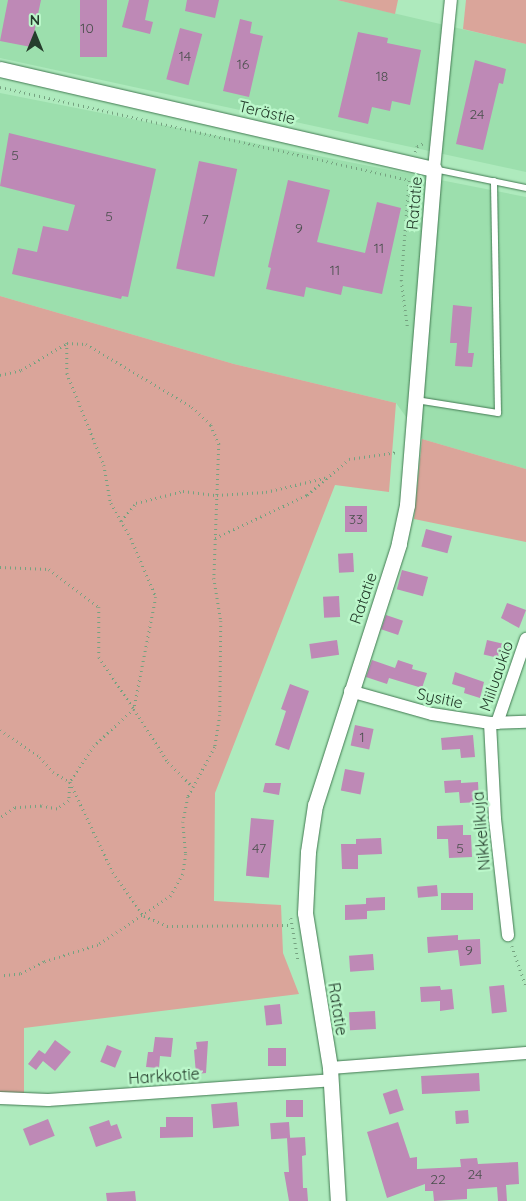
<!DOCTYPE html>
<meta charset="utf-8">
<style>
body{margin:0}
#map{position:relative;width:526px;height:1201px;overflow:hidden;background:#aeeabd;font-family:Quicksand,sans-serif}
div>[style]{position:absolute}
.built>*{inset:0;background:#9cdfad}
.green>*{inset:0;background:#daa59a}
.building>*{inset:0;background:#be89b6;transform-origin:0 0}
.path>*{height:2.5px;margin-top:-1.25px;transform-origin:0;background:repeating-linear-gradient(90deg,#75a280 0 1px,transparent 0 5px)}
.roads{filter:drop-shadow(0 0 1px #427a52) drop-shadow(0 0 1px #427a52)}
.service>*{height:6px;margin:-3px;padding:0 3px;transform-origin:3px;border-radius:3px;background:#fff}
.minor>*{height:12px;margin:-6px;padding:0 6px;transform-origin:6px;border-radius:6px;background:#fff}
.tertiary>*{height:15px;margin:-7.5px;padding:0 7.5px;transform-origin:7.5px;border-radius:7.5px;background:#fff}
span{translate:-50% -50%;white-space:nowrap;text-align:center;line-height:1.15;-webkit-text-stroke:5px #bbf7ca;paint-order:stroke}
.number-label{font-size:14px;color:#4b504e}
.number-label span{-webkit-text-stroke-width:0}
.street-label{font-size:16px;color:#253d2c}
.north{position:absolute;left:10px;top:10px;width:50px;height:50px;-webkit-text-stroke:4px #bbf7ca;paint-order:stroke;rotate:0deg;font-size:14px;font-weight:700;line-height:20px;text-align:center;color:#253d2c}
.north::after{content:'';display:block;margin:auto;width:18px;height:22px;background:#253d2c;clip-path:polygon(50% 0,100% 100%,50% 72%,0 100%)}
</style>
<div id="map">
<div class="built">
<i style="clip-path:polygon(0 0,337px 0,526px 44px,526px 172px,0 58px)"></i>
<i style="clip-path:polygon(0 93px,526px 197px,526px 469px,422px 439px,396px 403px,234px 364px,0 296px)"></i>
</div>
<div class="green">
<i style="clip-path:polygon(337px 0,398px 0,395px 14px)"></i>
<i style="clip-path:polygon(466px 0,526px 0,526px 44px,463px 29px)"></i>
<i style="clip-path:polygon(0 296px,234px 364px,396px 403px,389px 492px,335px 485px,215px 793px,214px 901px,281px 905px,283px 953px,299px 994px,24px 1028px,24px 1097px,0 1096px)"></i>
<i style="clip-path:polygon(422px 439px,526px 469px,526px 542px,414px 519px)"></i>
</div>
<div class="building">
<i style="clip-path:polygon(8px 0,41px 0,31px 47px,0 41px)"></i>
<i style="left:80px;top:0;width:27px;height:57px"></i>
<i style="clip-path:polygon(129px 0,149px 0,145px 20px,153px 22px,150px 34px,122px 27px)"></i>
<i style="clip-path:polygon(187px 0,219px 0,215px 18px,185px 11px)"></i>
<i style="clip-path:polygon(240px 19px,252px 22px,250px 33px,263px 36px,249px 97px,223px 91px)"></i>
<i style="left:180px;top:28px;width:23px;height:53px;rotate:15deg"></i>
<i style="clip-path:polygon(358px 32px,388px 38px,387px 43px,421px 50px,410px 105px,392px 101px,390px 111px,372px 107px,368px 124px,338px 117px)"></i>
<i style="clip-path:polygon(475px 60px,506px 69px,503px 84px,499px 83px,483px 150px,456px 144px)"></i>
<i style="clip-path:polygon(9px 133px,156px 169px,128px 297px,122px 296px,121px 299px,12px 274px,18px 248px,37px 252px,43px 226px,68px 231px,75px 205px,0 186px)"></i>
<i style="left:199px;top:161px;width:39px;height:110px;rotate:12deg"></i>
<i style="clip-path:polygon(288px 180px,330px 190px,317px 242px,365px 253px,377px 202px,401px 208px,382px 294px,343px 286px,341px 295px,306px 287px,304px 297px,266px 289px,271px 268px,268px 267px)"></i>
<i style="clip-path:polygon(453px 305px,472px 307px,468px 353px,474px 353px,472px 367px,455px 366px,457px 343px,450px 343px)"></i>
<i style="left:367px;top:506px;width:26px;height:22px;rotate:90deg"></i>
<i style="left:426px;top:529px;width:27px;height:18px;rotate:15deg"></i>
<i style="left:353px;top:553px;width:19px;height:15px;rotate:87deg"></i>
<i style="left:402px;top:570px;width:27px;height:20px;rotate:15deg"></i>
<i style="left:339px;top:596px;width:21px;height:16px;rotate:87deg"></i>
<i style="clip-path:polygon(507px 603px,526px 610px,519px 628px,501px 618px)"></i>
<i style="left:386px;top:615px;width:18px;height:15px;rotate:19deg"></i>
<i style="left:337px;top:640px;width:15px;height:28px;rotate:82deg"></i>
<i style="left:487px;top:640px;width:23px;height:15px;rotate:13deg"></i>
<i style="clip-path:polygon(372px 660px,395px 668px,398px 660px,413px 665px,412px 669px,427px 673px,422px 688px,389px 678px,387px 684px,366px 677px)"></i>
<i style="clip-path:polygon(455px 672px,484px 682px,480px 698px,464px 693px,465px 688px,452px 684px)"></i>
<i style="clip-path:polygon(290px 684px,309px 691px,289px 750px,275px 745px,286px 711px,281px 709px)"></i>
<i style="left:355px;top:725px;width:19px;height:21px;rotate:12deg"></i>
<i style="clip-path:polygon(473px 735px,475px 757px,461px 758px,460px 749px,442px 750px,441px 738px)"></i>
<i style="left:345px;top:769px;width:20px;height:22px;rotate:11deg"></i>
<i style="clip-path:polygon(461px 780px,461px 783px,478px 782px,479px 802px,460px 803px,459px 792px,445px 793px,444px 781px)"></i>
<i style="clip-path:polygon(265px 783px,281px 783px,279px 795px,263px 792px)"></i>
<i style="left:251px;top:818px;width:23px;height:58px;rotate:5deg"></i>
<i style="clip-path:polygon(463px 825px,463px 835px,471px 835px,472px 857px,449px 858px,448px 839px,437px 839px,437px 826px)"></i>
<i style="clip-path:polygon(381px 838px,382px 854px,358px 855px,358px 869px,342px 869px,341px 844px,356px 844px,356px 839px)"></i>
<i style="left:437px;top:885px;width:11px;height:20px;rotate:85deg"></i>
<i style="left:473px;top:893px;width:17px;height:32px;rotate:90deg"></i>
<i style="clip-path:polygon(385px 897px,385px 910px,367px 911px,367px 919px,345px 920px,345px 905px,366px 904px,366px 898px)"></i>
<i style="clip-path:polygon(458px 935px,458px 940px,480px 939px,481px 964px,460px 966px,458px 950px,428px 953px,427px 937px)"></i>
<i style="left:373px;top:954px;width:16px;height:24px;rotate:86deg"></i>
<i style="left:504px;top:985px;width:27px;height:15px;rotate:84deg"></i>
<i style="clip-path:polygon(440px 986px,441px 990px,452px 989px,454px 1009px,440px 1011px,440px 1001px,421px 1002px,420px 987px)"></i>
<i style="left:280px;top:1004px;width:20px;height:16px;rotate:84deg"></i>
<i style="left:375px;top:1011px;width:18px;height:26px;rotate:87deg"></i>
<i style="clip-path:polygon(155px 1037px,173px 1038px,171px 1057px,160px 1056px,159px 1068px,146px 1067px,148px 1052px,153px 1052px)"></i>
<i style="clip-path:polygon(55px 1040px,71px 1052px,55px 1071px,43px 1061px,36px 1070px,28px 1064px,39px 1050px,45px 1054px)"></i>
<i style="clip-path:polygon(208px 1041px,206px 1073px,196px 1074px,194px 1050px,197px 1049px,196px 1042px)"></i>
<i style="left:107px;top:1045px;width:16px;height:18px;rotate:22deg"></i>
<i style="left:268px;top:1048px;width:18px;height:18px"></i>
<i style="left:479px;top:1073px;width:18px;height:58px;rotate:87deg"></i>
<i style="left:397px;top:1089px;width:22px;height:15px;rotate:72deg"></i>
<i style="left:286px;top:1100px;width:17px;height:17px"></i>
<i style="left:237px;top:1102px;width:24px;height:26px;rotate:85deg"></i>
<i style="left:468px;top:1110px;width:13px;height:13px;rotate:86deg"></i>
<i style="clip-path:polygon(166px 1117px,193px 1117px,193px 1137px,160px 1138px,160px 1127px,166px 1127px)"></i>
<i style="left:48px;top:1119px;width:18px;height:27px;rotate:68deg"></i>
<i style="clip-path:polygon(109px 1120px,111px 1126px,117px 1124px,122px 1138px,96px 1147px,89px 1127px)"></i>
<i style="left:289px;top:1122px;width:16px;height:19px;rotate:86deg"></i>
<i style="clip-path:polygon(398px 1122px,410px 1158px,417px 1157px,417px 1169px,461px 1167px,460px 1159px,477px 1158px,478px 1164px,518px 1162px,519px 1184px,506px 1185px,507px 1201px,498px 1201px,497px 1187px,467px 1189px,467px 1199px,434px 1201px,433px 1191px,425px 1191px,425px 1184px,387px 1198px,367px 1132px)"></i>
<i style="clip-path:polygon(305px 1137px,306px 1155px,302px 1156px,303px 1188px,307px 1188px,308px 1201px,289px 1201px,284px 1172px,289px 1172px,287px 1138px)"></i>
<i style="clip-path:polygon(135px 1191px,136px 1201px,107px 1201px,106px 1193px)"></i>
</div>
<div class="path">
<i style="left:0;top:87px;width:418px;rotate:12.8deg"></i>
<i style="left:415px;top:152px;width:6px;rotate:-72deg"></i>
<i style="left:417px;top:146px;width:8px;rotate:-23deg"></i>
<i style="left:409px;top:193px;width:11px;rotate:5deg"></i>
<i style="left:407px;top:326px;width:45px;rotate:-97.6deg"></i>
<i style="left:401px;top:281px;width:104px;rotate:-85.6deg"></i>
<i style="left:67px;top:343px;width:30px;rotate:90deg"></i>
<i style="left:67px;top:373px;width:99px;rotate:68.1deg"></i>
<i style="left:104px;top:465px;width:39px;rotate:80deg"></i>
<i style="left:111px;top:503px;width:40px;rotate:60.3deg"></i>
<i style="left:131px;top:538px;width:64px;rotate:67deg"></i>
<i style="left:156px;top:597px;width:114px;rotate:101.1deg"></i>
<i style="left:134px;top:709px;width:63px;rotate:57.3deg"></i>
<i style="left:168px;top:762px;width:35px;rotate:45deg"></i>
<i style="left:0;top:375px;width:22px;rotate:-13deg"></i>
<i style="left:21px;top:370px;width:53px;rotate:-30.4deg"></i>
<i style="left:67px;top:343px;width:19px;rotate:3deg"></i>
<i style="left:86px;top:344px;width:123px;rotate:30.7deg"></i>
<i style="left:192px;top:407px;width:26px;rotate:43deg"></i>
<i style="left:211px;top:425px;width:21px;rotate:67deg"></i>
<i style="left:219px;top:444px;width:134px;rotate:92.1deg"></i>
<i style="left:214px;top:578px;width:44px;rotate:80.8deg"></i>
<i style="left:221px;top:621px;width:94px;rotate:90.6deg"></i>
<i style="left:220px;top:715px;width:32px;rotate:99deg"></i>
<i style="left:215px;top:747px;width:57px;rotate:118.4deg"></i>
<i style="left:188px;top:797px;width:25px;rotate:101deg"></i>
<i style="left:183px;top:822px;width:32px;rotate:85deg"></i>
<i style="left:186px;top:854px;width:20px;rotate:99deg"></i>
<i style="left:183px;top:874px;width:25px;rotate:119deg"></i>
<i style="left:171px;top:896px;width:88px;rotate:146.1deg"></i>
<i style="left:98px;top:945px;width:57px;rotate:162.5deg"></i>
<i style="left:44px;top:962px;width:27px;rotate:153deg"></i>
<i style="left:20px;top:974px;width:20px;rotate:174deg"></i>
<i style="left:121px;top:521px;width:23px;rotate:-50deg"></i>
<i style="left:136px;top:503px;width:49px;rotate:-14.3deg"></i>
<i style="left:183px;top:491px;width:34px;rotate:7deg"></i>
<i style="left:217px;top:495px;width:49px;rotate:-3.5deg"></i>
<i style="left:266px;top:492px;width:64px;rotate:-13.6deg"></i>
<i style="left:215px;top:538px;width:102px;rotate:-25.1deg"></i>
<i style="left:307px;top:495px;width:55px;rotate:-40.6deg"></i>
<i style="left:349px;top:459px;width:49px;rotate:-8.1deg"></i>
<i style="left:0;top:567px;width:49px;rotate:2.3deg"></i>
<i style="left:49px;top:569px;width:63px;rotate:37.2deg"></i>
<i style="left:99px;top:607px;width:50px;rotate:90deg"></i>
<i style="left:99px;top:657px;width:63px;rotate:56.1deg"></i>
<i style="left:134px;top:709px;width:54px;rotate:137.2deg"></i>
<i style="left:94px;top:746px;width:43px;rotate:123.7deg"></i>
<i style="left:70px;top:782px;width:19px;rotate:93deg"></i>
<i style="left:69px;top:801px;width:14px;rotate:146deg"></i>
<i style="left:57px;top:809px;width:16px;rotate:-169deg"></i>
<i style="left:41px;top:806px;width:26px;rotate:176deg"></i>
<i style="left:15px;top:808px;width:18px;rotate:146deg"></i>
<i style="left:0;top:730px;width:48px;rotate:34deg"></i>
<i style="left:40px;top:757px;width:20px;rotate:49deg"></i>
<i style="left:53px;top:772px;width:20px;rotate:30deg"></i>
<i style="left:70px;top:782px;width:100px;rotate:64.5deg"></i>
<i style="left:113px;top:872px;width:54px;rotate:54.8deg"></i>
<i style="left:144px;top:916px;width:25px;rotate:23deg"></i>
<i style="left:167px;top:926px;width:124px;rotate:-0.5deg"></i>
<i style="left:291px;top:918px;width:42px;rotate:80.3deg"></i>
<i style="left:512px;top:946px;width:42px;rotate:70.7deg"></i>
</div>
<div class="roads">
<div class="service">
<i style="left:434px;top:169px;width:94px;rotate:11.7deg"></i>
<i style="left:416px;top:400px;width:83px;rotate:9deg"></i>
<i style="left:498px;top:413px;width:232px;rotate:-91deg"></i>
</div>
<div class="minor">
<i style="left:434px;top:169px;width:170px;rotate:-84.3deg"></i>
<i style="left:350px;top:691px;width:85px;rotate:15.7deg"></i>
<i style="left:432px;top:714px;width:59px;rotate:8.8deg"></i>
<i style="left:490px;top:723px;width:36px;rotate:-2deg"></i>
<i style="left:490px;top:723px;width:96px;rotate:87deg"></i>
<i style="left:495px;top:819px;width:117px;rotate:83.6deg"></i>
<i style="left:497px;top:723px;width:89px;rotate:-71deg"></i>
<i style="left:330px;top:1068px;width:197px;rotate:-4.4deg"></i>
<i style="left:0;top:1098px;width:48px;rotate:2.4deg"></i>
<i style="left:48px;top:1100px;width:284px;rotate:-4deg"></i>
</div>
<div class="tertiary">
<i style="left:0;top:69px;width:445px;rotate:13deg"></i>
<i style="left:434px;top:169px;width:337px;rotate:94.6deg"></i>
<i style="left:407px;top:505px;width:40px;rotate:102deg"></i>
<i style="left:399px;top:544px;width:274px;rotate:107.8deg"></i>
<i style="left:315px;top:805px;width:48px;rotate:98.5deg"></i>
<i style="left:308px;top:852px;width:61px;rotate:92.8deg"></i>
<i style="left:305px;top:913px;width:157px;rotate:80.8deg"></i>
<i style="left:330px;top:1068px;width:133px;rotate:86.6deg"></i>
</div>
</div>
<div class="number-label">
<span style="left:87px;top:28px">10</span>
<span style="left:185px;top:56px">14</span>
<span style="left:243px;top:64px">16</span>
<span style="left:382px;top:76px">18</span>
<span style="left:477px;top:114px">24</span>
<span style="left:15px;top:155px">5</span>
<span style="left:109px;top:216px">5</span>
<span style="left:205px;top:219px">7</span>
<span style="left:299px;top:228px">9</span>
<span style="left:379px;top:248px">11</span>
<span style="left:335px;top:270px">11</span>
<span style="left:356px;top:519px">33</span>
<span style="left:362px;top:737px">1</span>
<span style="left:259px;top:848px">47</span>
<span style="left:460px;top:848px">5</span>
<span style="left:469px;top:950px">9</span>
<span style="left:475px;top:1174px">24</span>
<span style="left:438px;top:1179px">22</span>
</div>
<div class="street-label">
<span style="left:267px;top:112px;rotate:13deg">Terästie</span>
<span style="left:414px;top:203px;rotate:-85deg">Ratatie</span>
<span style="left:363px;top:598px;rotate:-71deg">Ratatie</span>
<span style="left:496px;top:676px;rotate:-71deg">Miiluaukio</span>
<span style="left:440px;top:698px;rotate:12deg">Sysitie</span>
<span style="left:481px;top:831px;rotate:-95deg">Nikkelikuja</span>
<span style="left:338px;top:1009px;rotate:81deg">Ratatie</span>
<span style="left:164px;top:1076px;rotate:-4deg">Harkkotie</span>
</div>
<div class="north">N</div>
</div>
